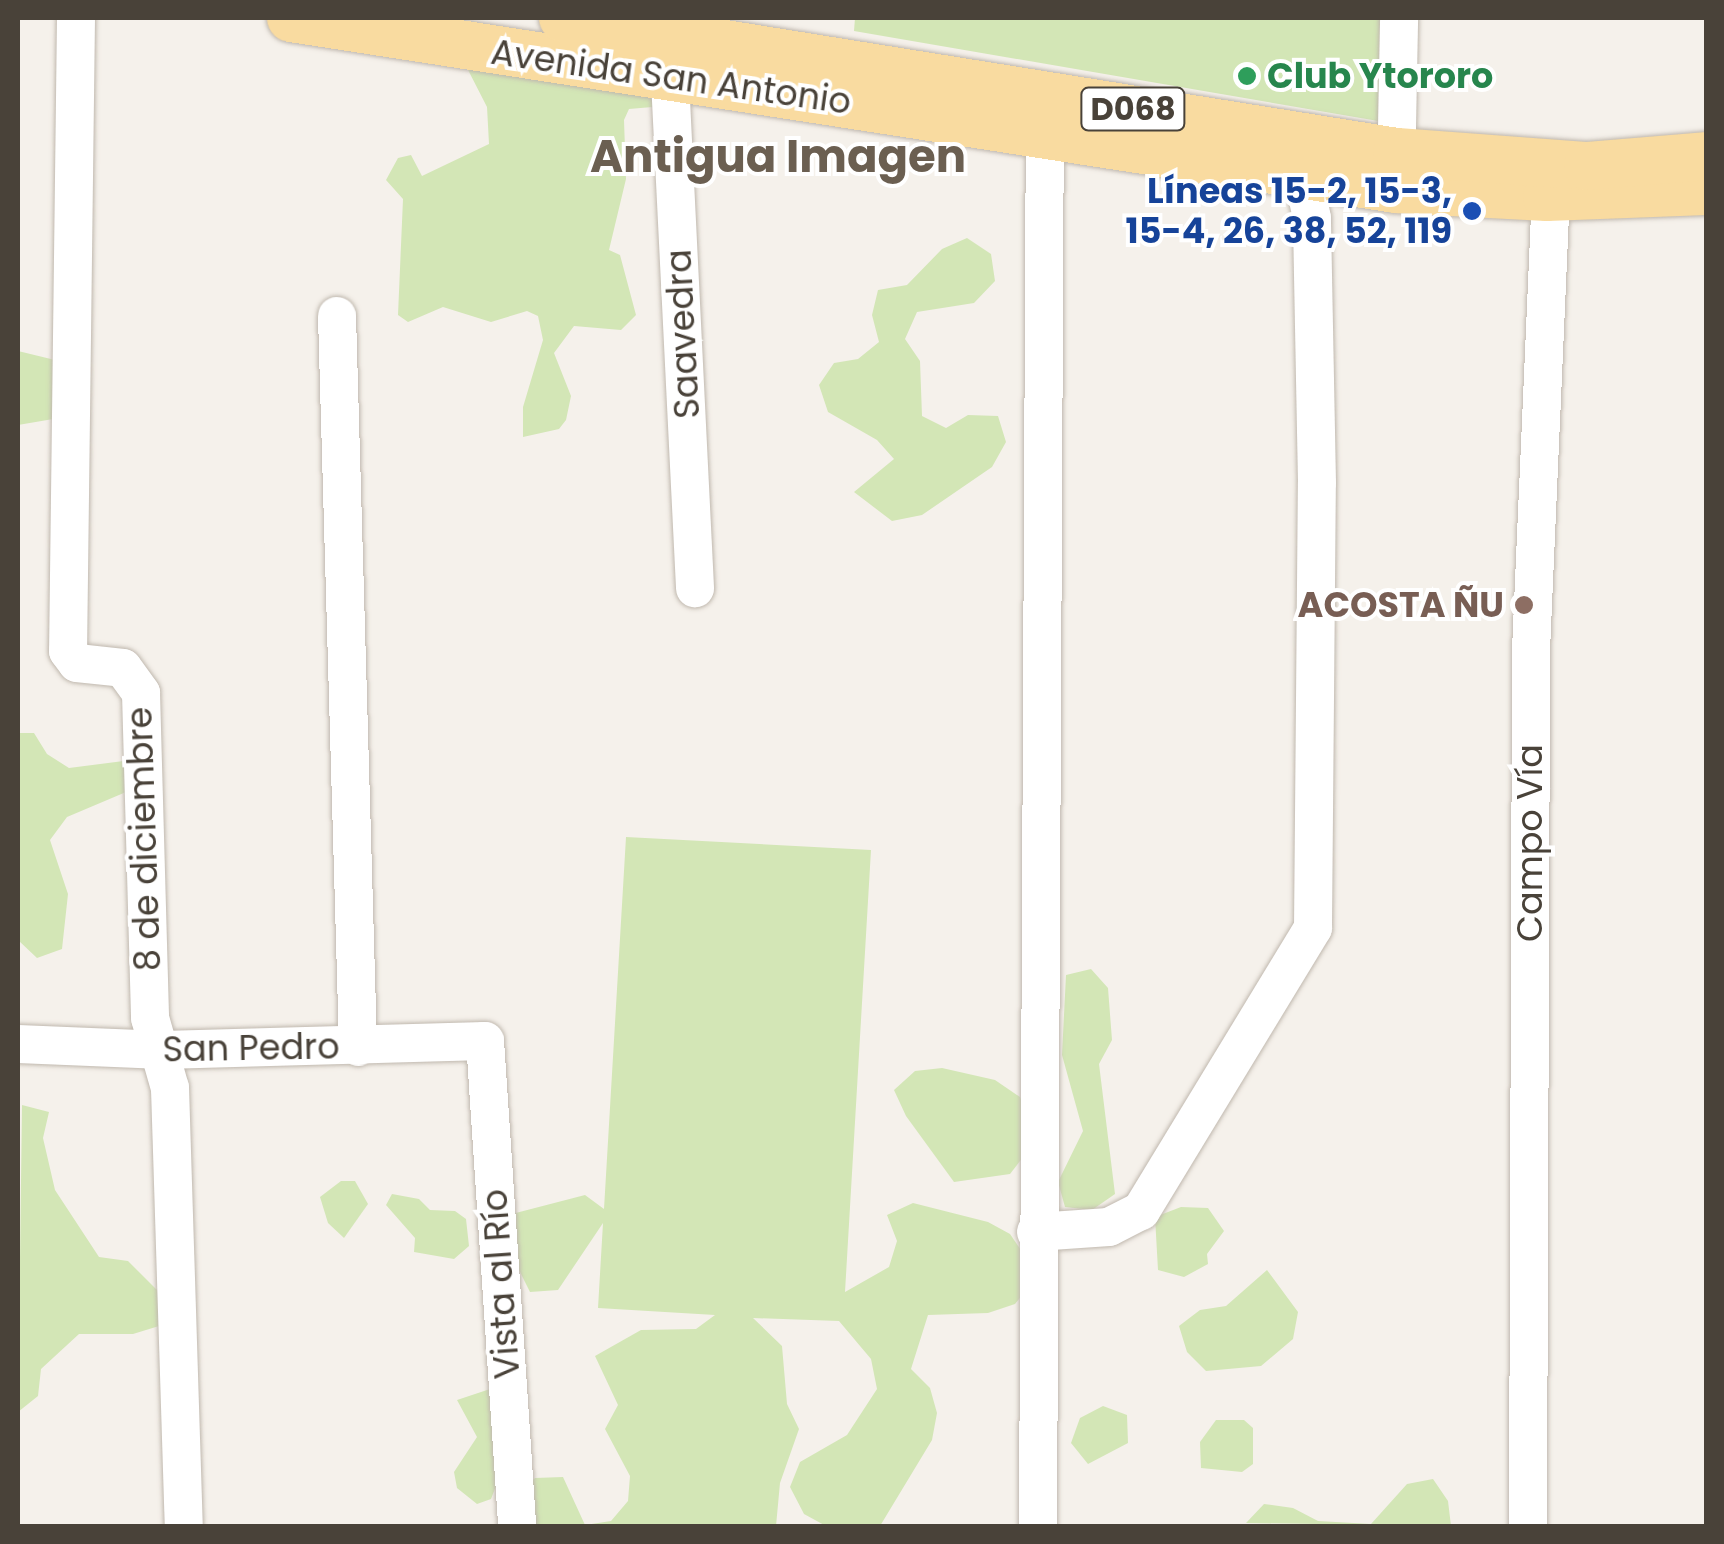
<!DOCTYPE html>
<meta charset="utf-8">
<style>
body{margin:0}
#map{position:relative;width:1724px;height:1544px;overflow:hidden;background:#f5f1eb;font-family:Poppins,sans-serif}
div>[style]{position:absolute}
.green>*{inset:0;background:#d3e6b6}
.roads{filter:drop-shadow(0 0 2px #c0b8ae) drop-shadow(0 0 2px #c0b8ae)}
.minor>*{height:38px;margin:-19px;padding:0 19px;transform-origin:19px;border-radius:19px;background:#fff}
.major>*{height:48px;margin:-24px;padding:0 24px;transform-origin:24px;border-radius:24px;background:#f9dba0}
.dots>*{width:28px;height:28px;translate:-50% -50%;box-sizing:border-box;border:5px solid #fff;border-radius:50%}
span{translate:-50% -50%;white-space:nowrap;text-align:center;line-height:1.15;-webkit-text-stroke:8px #fff;paint-order:stroke}
.shield-label span{padding:2px 8px;background:#fff;border:2px solid;border-radius:8px;-webkit-text-stroke-width:0}
.shield-label{font-size:32px;color:#494239;font-weight:700}
.leisure-label{font-size:35px;color:#27864d;font-weight:700}
.left{translate:0 -50%;text-align:left}
.street-label{font-size:35px;color:#494239}
.transit-label{font-size:35px;color:#164399;font-weight:700}
.right{translate:-100% -50%;text-align:right}
.education-label{font-size:35px;color:#785e54;font-weight:700}
.district-label{font-size:45px;color:#6b5f51;font-weight:700}
.frame{position:absolute;inset:0;border:20px solid #494239;pointer-events:none}
</style>
<div id="map">
<div class="green">
<i style="clip-path:polygon(855px 18px,1380px 18px,1378px 121px,854px 31px)"></i>
<i style="clip-path:polygon(628px 55px,664px 106px,629px 109px,624px 120px,626px 179px,609px 250px,620px 255px,636px 315px,621px 330px,574px 326px,554px 353px,571px 396px,566px 420px,559px 429px,523px 437px,523px 407px,543px 340px,538px 316px,527px 311px,491px 322px,443px 307px,408px 322px,398px 315px,403px 199px,386px 180px,398px 158px,411px 155px,422px 176px,489px 144px,487px 107px,465px 64px)"></i>
<i style="clip-path:polygon(967px 238px,991px 254px,995px 281px,974px 303px,917px 312px,905px 339px,920px 361px,922px 416px,946px 428px,968px 415px,998px 416px,1006px 442px,992px 467px,922px 515px,892px 521px,854px 492px,894px 459px,877px 440px,828px 412px,819px 385px,834px 363px,858px 359px,879px 342px,872px 315px,878px 290px,907px 285px,942px 249px)"></i>
<i style="clip-path:polygon(18px 351px,55px 360px,65px 417px,18px 425px)"></i>
<i style="clip-path:polygon(18px 733px,34px 733px,47px 754px,69px 768px,147px 758px,145px 784px,67px 817px,50px 840px,68px 894px,62px 949px,37px 958px,18px 940px)"></i>
<i style="clip-path:polygon(626px 837px,871px 850px,845px 1292px,889px 1267px,897px 1241px,887px 1215px,913px 1203px,988px 1222px,1010px 1234px,1025px 1256px,1033px 1282px,1015px 1304px,988px 1313px,928px 1315px,911px 1369px,930px 1388px,937px 1413px,932px 1440px,880px 1526px,826px 1526px,804px 1514px,790px 1487px,800px 1462px,847px 1435px,877px 1389px,871px 1359px,839px 1321px,753px 1318px,782px 1346px,787px 1404px,799px 1429px,780px 1483px,776px 1526px,528px 1526px,515px 1497px,535px 1478px,563px 1477px,585px 1525px,611px 1521px,628px 1501px,630px 1476px,605px 1429px,618px 1405px,595px 1356px,641px 1330px,696px 1329px,715px 1315px,598px 1308px,603px 1223px,558px 1290px,530px 1292px,505px 1242px,508px 1215px,585px 1195px,604px 1209px)"></i>
<i style="clip-path:polygon(1091px 969px,1108px 988px,1112px 1040px,1099px 1064px,1115px 1194px,1092px 1210px,1065px 1207px,1058px 1182px,1083px 1131px,1062px 1055px,1066px 975px)"></i>
<i style="clip-path:polygon(942px 1068px,995px 1080px,1020px 1097px,1031px 1124px,1027px 1152px,1010px 1174px,954px 1182px,906px 1116px,894px 1090px,915px 1071px)"></i>
<i style="clip-path:polygon(22px 1105px,49px 1112px,43px 1138px,55px 1190px,99px 1257px,128px 1261px,165px 1298px,159px 1326px,133px 1334px,79px 1334px,41px 1369px,38px 1396px,18px 1412px)"></i>
<i style="clip-path:polygon(341px 1181px,355px 1181px,368px 1204px,344px 1238px,328px 1223px,320px 1197px)"></i>
<i style="clip-path:polygon(392px 1194px,419px 1199px,430px 1210px,455px 1211px,466px 1219px,469px 1246px,454px 1259px,414px 1252px,415px 1238px,386px 1205px)"></i>
<i style="clip-path:polygon(1181px 1207px,1208px 1208px,1224px 1231px,1207px 1254px,1208px 1264px,1184px 1277px,1158px 1270px,1155px 1217px)"></i>
<i style="clip-path:polygon(1267px 1270px,1298px 1312px,1293px 1339px,1261px 1366px,1206px 1371px,1187px 1352px,1179px 1326px,1200px 1310px,1226px 1306px)"></i>
<i style="clip-path:polygon(496px 1387px,496px 1486px,491px 1499px,477px 1504px,457px 1488px,454px 1472px,477px 1437px,457px 1400px)"></i>
<i style="clip-path:polygon(1103px 1406px,1127px 1415px,1128px 1443px,1088px 1464px,1071px 1443px,1080px 1418px)"></i>
<i style="clip-path:polygon(1216px 1420px,1244px 1420px,1253px 1428px,1253px 1464px,1242px 1472px,1201px 1468px,1200px 1442px)"></i>
<i style="clip-path:polygon(1433px 1479px,1448px 1501px,1451px 1526px,1246px 1523px,1264px 1504px,1293px 1508px,1318px 1521px,1371px 1524px,1407px 1484px)"></i>
</div>
<div class="roads">
<div class="minor">
<i style="left:76px;top:18px;width:633px;rotate:90.72deg"></i>
<i style="left:68px;top:651px;width:15px;rotate:53deg"></i>
<i style="left:77px;top:663px;width:46px;rotate:6.2deg"></i>
<i style="left:123px;top:668px;width:31px;rotate:54deg"></i>
<i style="left:141px;top:693px;width:325px;rotate:88.4deg"></i>
<i style="left:150px;top:1018px;width:73px;rotate:74.1deg"></i>
<i style="left:170px;top:1088px;width:438px;rotate:88.2deg"></i>
<i style="left:676px;top:50px;width:31px;rotate:101deg"></i>
<i style="left:670px;top:80px;width:509px;rotate:87.18deg"></i>
<i style="left:1396px;top:180px;width:162px;rotate:-88.9deg"></i>
<i style="left:337px;top:316px;width:731px;rotate:88.35deg"></i>
<i style="left:18px;top:1044px;width:145px;rotate:2.4deg"></i>
<i style="left:163px;top:1050px;width:322px;rotate:-1.6deg"></i>
<i style="left:485px;top:1041px;width:486px;rotate:86.2deg"></i>
<i style="left:1036px;top:1232px;width:73px;rotate:-3.9deg"></i>
<i style="left:1109px;top:1227px;width:36px;rotate:-27deg"></i>
<i style="left:1141px;top:1211px;width:331px;rotate:-58.7deg"></i>
<i style="left:1313px;top:928px;width:445px;rotate:-89.5deg"></i>
<i style="left:1317px;top:483px;width:265px;rotate:-91.1deg"></i>
<i style="left:1312px;top:218px;width:47px;rotate:-102.3deg"></i>
<i style="left:1038px;top:1526px;width:1417px;rotate:-89.72deg"></i>
<i style="left:1528px;top:1526px;width:876px;rotate:-89.8deg"></i>
<i style="left:1531px;top:650px;width:480px;rotate:-87.5deg"></i>
</div>
<div class="major">
<i style="left:291px;top:18px;width:1117px;rotate:8.8deg"></i>
<i style="left:1395px;top:189px;width:152px;rotate:3deg"></i>
<i style="left:1547px;top:197px;width:159px;rotate:-2.2deg"></i>
<i style="left:563px;top:18px;width:845px;rotate:9.13deg"></i>
<i style="left:1397px;top:152px;width:192px;rotate:4.2deg"></i>
<i style="left:1588px;top:166px;width:118px;rotate:-4.8deg"></i>
</div>
</div>
<div class="dots">
<i style="left:1247px;top:76px;background:#2e9e5b"></i>
<i style="left:1472px;top:211px;background:#1a4fb4"></i>
<i style="left:1524px;top:605px;background:#8d6e63"></i>
</div>
<div class="shield-label">
<span style="left:1133px;top:109px">D068</span>
</div>
<div class="leisure-label">
<span class="left" style="left:1267px;top:76px">Club Ytororo</span>
</div>
<div class="street-label">
<span style="left:671px;top:77px;rotate:8deg">Avenida San Antonio</span>
<span style="left:683px;top:334px;rotate:-93deg">Saavedra</span>
<span style="left:144px;top:839px;rotate:-92deg">8 de diciembre</span>
<span style="left:1530px;top:843px;rotate:-90deg">Campo Vía</span>
<span style="left:251px;top:1048px;rotate:-1deg">San Pedro</span>
<span style="left:501px;top:1284px;rotate:-94deg">Vista al Río</span>
</div>
<div class="transit-label">
<span class="right" style="left:1452px;top:211px">Líneas 15-2, 15-3,<br>15-4, 26, 38, 52, 119</span>
</div>
<div class="education-label">
<span class="right" style="left:1504px;top:605px">ACOSTA ÑU</span>
</div>
<div class="district-label">
<span style="left:778px;top:157px">Antigua Imagen</span>
</div>
<div class="frame"></div>
</div>
